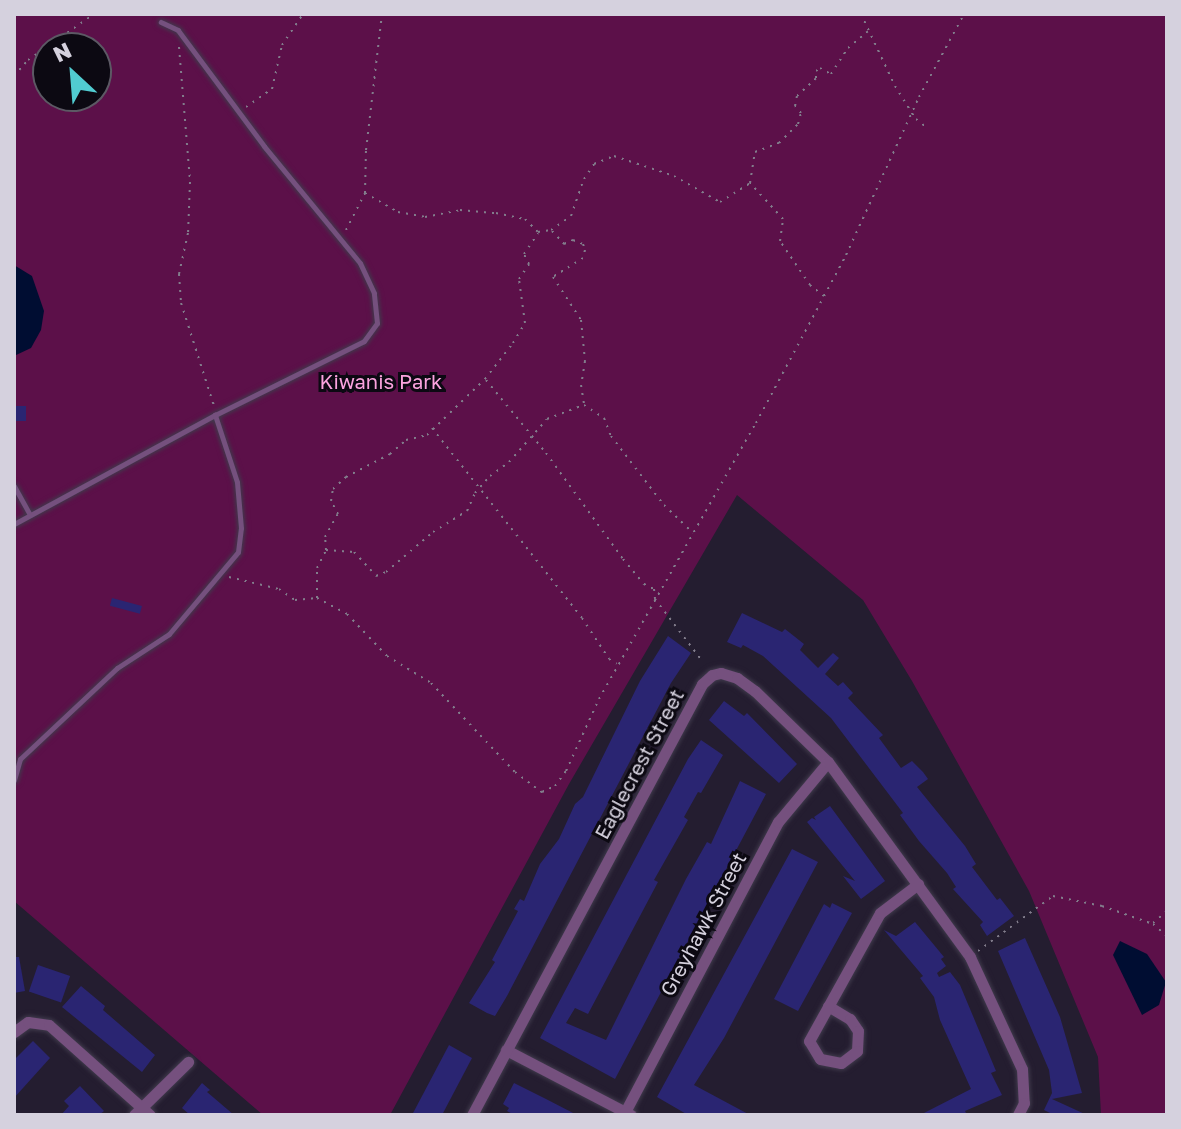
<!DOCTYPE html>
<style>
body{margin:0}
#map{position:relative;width:1181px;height:1129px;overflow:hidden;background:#241d30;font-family:"Golos Text",sans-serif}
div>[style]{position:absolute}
.green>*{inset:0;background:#5c1049}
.water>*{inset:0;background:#000d32}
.building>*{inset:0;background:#2a2572;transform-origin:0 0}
.path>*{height:2px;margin-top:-1px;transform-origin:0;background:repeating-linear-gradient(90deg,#827d8c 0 2px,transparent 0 8px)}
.roads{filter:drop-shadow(0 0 2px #403a4c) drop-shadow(0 0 2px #403a4c)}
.service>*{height:5px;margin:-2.5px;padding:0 2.5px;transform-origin:2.5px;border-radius:2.5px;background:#75507e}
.minor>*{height:11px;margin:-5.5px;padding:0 5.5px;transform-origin:5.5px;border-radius:5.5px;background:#75507e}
span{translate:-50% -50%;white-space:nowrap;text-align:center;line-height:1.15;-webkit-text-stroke:6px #0c0912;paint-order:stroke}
.park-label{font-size:20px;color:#fba3de}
.street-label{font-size:20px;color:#d5d1de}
.frame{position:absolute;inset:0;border:16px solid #d5d1de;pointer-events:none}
.north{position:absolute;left:32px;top:32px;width:80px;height:80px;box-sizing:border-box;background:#0c0912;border:2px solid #5c5964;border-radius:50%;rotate:334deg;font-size:22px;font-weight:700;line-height:32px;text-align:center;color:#d5d1de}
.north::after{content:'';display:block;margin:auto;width:28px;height:36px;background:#51ccd1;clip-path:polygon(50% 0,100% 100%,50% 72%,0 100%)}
</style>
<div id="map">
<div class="green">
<i style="clip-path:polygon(evenodd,14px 14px,1167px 14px,1167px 1115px,1101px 1115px,1098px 1057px,1029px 891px,912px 681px,863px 600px,737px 495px,569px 784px,390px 1115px,263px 1115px,14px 901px,14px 14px,48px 48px,96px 48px,96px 96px,48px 96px,48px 48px)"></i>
</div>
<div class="water">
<i style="clip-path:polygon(14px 265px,32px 276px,44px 311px,41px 330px,31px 348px,14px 356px)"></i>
<i style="clip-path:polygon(1120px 941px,1147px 954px,1166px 982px,1159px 1005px,1142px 1015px,1113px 955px)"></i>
</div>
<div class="building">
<i style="left:14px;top:406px;width:12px;height:15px"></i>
<i style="left:112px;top:598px;width:31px;height:8px;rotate:15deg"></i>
<i style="clip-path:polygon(742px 613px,782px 632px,785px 629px,804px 644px,800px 650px,818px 668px,833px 653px,839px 658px,825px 674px,838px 686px,843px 682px,853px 693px,848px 698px,883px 735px,879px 738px,901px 768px,912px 761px,923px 772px,928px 779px,917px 787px,965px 846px,976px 864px,972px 867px,997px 900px,1000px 898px,1014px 916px,987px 936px,980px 925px,983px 922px,953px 889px,956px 887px,947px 873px,919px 841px,900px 815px,903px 813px,831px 718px,763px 656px,743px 645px,741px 648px,727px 642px)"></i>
<i style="clip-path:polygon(668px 636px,691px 653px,671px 683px,507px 996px,495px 1016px,487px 1013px,469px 1003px,495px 962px,492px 960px,518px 911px,514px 909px,520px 899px,524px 901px,540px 864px,559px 839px,575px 804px,583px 797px,640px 681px)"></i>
<i style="clip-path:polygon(724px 701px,744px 716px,747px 713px,797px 764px,779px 783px,709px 720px)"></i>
<i style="clip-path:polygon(701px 740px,723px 755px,701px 793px,698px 792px,684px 817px,688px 820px,654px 880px,658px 882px,588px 1014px,575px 1008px,566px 1023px,606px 1040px,686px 879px,707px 842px,711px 844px,740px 781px,766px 794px,615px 1079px,540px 1038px,688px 759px)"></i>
<i style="clip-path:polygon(830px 806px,885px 881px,861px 899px,843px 876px,855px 881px,807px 822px,812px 818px,816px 820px,814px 817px)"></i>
<i style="clip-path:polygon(792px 849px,818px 862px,724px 1038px,694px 1085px,750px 1115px,688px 1115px,657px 1097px)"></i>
<i style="clip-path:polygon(832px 903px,852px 913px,798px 1011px,774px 999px,824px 904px,830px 908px)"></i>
<i style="clip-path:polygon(915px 922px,944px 957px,941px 959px,946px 966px,937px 973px,939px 977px,950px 972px,960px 985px,996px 1071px,991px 1073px,1002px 1095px,965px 1111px,967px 1115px,920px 1115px,971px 1089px,940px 1020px,934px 997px,920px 978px,923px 976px,884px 930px,896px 936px)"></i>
<i style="clip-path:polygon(1025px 938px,1060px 1017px,1082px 1093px,1052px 1099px,1087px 1115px,1054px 1115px,1044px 1110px,1052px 1093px,1049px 1070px,998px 951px)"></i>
<i style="clip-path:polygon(14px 957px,19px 957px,25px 991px,14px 993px)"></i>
<i style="left:38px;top:965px;width:34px;height:28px;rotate:19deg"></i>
<i style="clip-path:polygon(81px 986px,105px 1006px,103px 1010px,155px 1055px,142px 1072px,62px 1007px)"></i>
<i style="clip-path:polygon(33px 1041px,50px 1058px,14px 1098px,14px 1060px)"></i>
<i style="clip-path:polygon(449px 1045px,472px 1058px,442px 1115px,412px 1115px)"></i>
<i style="clip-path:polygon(202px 1083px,210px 1090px,207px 1092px,234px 1115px,190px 1115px,182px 1108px)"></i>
<i style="clip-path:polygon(514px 1083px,546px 1099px,577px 1115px,514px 1115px,507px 1111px,509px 1108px,503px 1104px)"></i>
<i style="clip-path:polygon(80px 1086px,104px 1111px,99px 1115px,61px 1115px,69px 1106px,64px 1101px)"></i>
</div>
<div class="path">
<i style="left:861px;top:14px;width:80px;rotate:64.7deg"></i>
<i style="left:895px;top:86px;width:39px;rotate:58deg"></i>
<i style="left:916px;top:119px;width:14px;rotate:39deg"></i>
<i style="left:179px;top:47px;width:135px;rotate:85.3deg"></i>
<i style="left:190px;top:182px;width:51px;rotate:92.2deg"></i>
<i style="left:188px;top:233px;width:42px;rotate:102.4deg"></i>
<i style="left:179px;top:274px;width:29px;rotate:86deg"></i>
<i style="left:181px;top:303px;width:108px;rotate:72.2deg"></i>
<i style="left:14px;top:76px;width:21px;rotate:-49deg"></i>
<i style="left:28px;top:60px;width:80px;rotate:-34.9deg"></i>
<i style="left:246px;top:107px;width:32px;rotate:-35deg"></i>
<i style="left:272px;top:89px;width:45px;rotate:-77.2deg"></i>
<i style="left:282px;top:45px;width:37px;rotate:-56deg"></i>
<i style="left:365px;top:193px;width:38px;rotate:30deg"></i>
<i style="left:398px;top:212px;width:27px;rotate:10deg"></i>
<i style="left:425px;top:217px;width:36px;rotate:-11deg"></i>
<i style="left:460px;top:210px;width:36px;rotate:5deg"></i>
<i style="left:496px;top:213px;width:30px;rotate:12deg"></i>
<i style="left:525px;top:219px;width:18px;rotate:45deg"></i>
<i style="left:538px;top:232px;width:13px;rotate:-9deg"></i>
<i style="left:551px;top:230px;width:24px;rotate:-35deg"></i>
<i style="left:571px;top:216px;width:39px;rotate:-71deg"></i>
<i style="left:584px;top:179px;width:18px;rotate:-56deg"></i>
<i style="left:594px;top:164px;width:22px;rotate:-22deg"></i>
<i style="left:614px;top:156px;width:63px;rotate:18.4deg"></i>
<i style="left:674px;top:176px;width:53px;rotate:29.5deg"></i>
<i style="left:720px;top:202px;width:36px;rotate:-32deg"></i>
<i style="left:346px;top:230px;width:42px;rotate:-62.8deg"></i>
<i style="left:365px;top:193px;width:43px;rotate:-88.7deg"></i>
<i style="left:366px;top:150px;width:137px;rotate:-83.3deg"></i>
<i style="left:552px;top:231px;width:18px;rotate:47deg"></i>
<i style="left:564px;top:244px;width:10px;rotate:-24deg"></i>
<i style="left:573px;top:240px;width:11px;rotate:22deg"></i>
<i style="left:583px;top:244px;width:6px;rotate:72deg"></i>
<i style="left:585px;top:250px;width:8px;rotate:104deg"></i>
<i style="left:583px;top:258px;width:36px;rotate:148deg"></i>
<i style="left:553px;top:277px;width:51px;rotate:56.9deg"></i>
<i style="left:581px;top:320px;width:41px;rotate:84.4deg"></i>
<i style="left:585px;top:361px;width:24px;rotate:99deg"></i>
<i style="left:581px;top:385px;width:20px;rotate:81deg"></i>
<i style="left:584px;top:405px;width:24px;rotate:33deg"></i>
<i style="left:604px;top:418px;width:19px;rotate:69deg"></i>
<i style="left:611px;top:436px;width:87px;rotate:52.5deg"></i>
<i style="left:664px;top:505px;width:40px;rotate:44deg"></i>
<i style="left:824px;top:296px;width:18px;rotate:-142deg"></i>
<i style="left:810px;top:285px;width:53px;rotate:-124.3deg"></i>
<i style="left:780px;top:241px;width:22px;rotate:-82deg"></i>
<i style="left:783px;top:219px;width:49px;rotate:-132.5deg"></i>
<i style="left:750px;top:183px;width:31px;rotate:-81deg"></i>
<i style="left:755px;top:152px;width:26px;rotate:-21deg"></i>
<i style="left:779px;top:143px;width:27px;rotate:-45deg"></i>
<i style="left:798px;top:124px;width:11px;rotate:-75deg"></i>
<i style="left:801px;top:113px;width:9px;rotate:-131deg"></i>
<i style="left:795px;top:106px;width:10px;rotate:-79deg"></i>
<i style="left:797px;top:96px;width:26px;rotate:-43deg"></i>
<i style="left:816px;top:78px;width:7px;rotate:-90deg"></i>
<i style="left:816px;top:71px;width:5px;rotate:-37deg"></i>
<i style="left:820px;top:68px;width:13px;rotate:29deg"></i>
<i style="left:831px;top:74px;width:31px;rotate:-57deg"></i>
<i style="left:848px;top:48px;width:26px;rotate:-40deg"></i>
<i style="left:486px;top:380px;width:94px;rotate:50.6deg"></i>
<i style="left:546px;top:453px;width:131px;rotate:54deg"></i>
<i style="left:623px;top:559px;width:33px;rotate:50deg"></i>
<i style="left:644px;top:584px;width:11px;rotate:27deg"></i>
<i style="left:654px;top:589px;width:10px;rotate:84deg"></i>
<i style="left:655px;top:599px;width:79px;rotate:52.7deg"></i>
<i style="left:432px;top:428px;width:242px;rotate:51.7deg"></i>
<i style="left:582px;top:618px;width:49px;rotate:56.6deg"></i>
<i style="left:609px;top:659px;width:9px;rotate:32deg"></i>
<i style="left:326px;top:550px;width:13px;rotate:-94deg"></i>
<i style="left:325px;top:537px;width:26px;rotate:-61deg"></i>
<i style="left:338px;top:514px;width:15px;rotate:-118deg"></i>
<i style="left:331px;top:501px;width:12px;rotate:-81deg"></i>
<i style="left:333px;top:489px;width:18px;rotate:-43deg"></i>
<i style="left:346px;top:477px;width:50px;rotate:-27.6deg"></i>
<i style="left:390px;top:454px;width:21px;rotate:-41deg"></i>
<i style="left:406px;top:440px;width:22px;rotate:-13deg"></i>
<i style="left:427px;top:435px;width:81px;rotate:-44deg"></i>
<i style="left:485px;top:379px;width:46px;rotate:-52.1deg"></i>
<i style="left:513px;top:343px;width:23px;rotate:-59deg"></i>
<i style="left:525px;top:323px;width:44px;rotate:-97.8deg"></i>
<i style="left:519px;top:279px;width:18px;rotate:-56deg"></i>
<i style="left:529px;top:264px;width:11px;rotate:-117deg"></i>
<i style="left:524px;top:254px;width:25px;rotate:-56deg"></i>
<i style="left:229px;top:577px;width:51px;rotate:13.5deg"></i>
<i style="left:279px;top:589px;width:19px;rotate:35deg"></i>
<i style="left:295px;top:600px;width:22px;rotate:-5deg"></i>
<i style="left:317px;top:598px;width:30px;rotate:-90deg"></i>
<i style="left:317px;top:568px;width:20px;rotate:-63deg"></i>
<i style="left:326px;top:550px;width:28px;rotate:4deg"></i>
<i style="left:354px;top:552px;width:33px;rotate:47deg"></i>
<i style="left:376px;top:576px;width:11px;rotate:-22deg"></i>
<i style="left:386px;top:572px;width:62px;rotate:-40.4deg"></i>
<i style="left:433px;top:532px;width:40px;rotate:-32deg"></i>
<i style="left:467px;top:511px;width:20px;rotate:-66deg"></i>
<i style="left:475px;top:493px;width:23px;rotate:-49deg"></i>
<i style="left:490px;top:476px;width:24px;rotate:-36deg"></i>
<i style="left:509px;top:462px;width:57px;rotate:-48.5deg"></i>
<i style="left:547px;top:419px;width:40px;rotate:-21deg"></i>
<i style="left:317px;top:598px;width:34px;rotate:28deg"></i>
<i style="left:347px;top:614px;width:58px;rotate:46.4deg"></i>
<i style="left:387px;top:656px;width:52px;rotate:31.5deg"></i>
<i style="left:431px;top:683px;width:122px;rotate:46.7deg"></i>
<i style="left:515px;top:772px;width:34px;rotate:37deg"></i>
<i style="left:542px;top:792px;width:14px;rotate:-25deg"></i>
<i style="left:555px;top:786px;width:19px;rotate:-54deg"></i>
<i style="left:566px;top:771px;width:79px;rotate:-65.4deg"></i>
<i style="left:599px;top:699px;width:318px;rotate:-60.4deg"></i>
<i style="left:756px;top:423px;width:191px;rotate:-61.8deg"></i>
<i style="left:846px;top:255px;width:174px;rotate:-65.2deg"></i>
<i style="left:919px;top:97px;width:94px;rotate:-61.5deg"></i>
<i style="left:1153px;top:923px;width:18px;rotate:-41deg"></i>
<i style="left:978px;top:951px;width:93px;rotate:-36.3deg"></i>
<i style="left:1053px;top:896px;width:50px;rotate:11.5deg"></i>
<i style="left:1102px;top:906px;width:54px;rotate:19.4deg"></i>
<i style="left:1153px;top:924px;width:18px;rotate:41deg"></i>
</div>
<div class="roads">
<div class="service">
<i style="left:14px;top:486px;width:33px;rotate:61deg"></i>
<i style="left:14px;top:524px;width:229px;rotate:-28.5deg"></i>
<i style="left:215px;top:415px;width:166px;rotate:-26.4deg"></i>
<i style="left:364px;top:341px;width:22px;rotate:-54deg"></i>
<i style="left:377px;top:323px;width:30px;rotate:-96deg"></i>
<i style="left:374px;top:293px;width:33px;rotate:-115deg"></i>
<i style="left:360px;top:263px;width:151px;rotate:-129.4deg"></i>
<i style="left:264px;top:146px;width:144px;rotate:-126.6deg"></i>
<i style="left:178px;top:30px;width:19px;rotate:-155deg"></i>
<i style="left:14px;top:780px;width:22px;rotate:-74deg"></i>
<i style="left:20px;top:759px;width:133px;rotate:-43.2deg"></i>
<i style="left:117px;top:668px;width:62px;rotate:-33.2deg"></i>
<i style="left:169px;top:634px;width:107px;rotate:-49.9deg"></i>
<i style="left:238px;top:552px;width:24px;rotate:-83deg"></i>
<i style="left:241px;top:528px;width:46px;rotate:-95deg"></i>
<i style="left:237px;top:482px;width:71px;rotate:-108.2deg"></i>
</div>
<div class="minor">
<i style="left:828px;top:1006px;width:26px;rotate:31deg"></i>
<i style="left:850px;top:1019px;width:14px;rotate:56deg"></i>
<i style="left:858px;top:1031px;width:20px;rotate:93deg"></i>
<i style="left:857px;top:1051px;width:20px;rotate:143deg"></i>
<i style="left:841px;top:1063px;width:21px;rotate:-169deg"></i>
<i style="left:820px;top:1059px;width:21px;rotate:-121deg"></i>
<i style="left:809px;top:1041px;width:146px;rotate:-61deg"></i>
<i style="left:880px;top:913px;width:48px;rotate:-37.3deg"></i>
<i style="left:14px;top:1032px;width:17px;rotate:-36deg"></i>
<i style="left:28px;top:1022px;width:21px;rotate:8deg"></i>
<i style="left:49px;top:1025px;width:135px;rotate:41.7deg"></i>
<i style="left:506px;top:1050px;width:141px;rotate:27.5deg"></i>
<i style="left:625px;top:1112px;width:328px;rotate:-62.2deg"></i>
<i style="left:778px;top:822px;width:78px;rotate:-50.2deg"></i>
<i style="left:134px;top:1115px;width:76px;rotate:-44.5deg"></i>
<i style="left:472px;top:1115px;width:489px;rotate:-61.9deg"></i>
<i style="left:702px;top:684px;width:13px;rotate:-42deg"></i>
<i style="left:712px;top:675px;width:9px;rotate:-13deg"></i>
<i style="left:721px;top:673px;width:17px;rotate:17deg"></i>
<i style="left:737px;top:678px;width:22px;rotate:36deg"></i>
<i style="left:755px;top:691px;width:102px;rotate:44.2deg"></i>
<i style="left:828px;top:762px;width:241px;rotate:53.9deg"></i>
<i style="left:970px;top:957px;width:123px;rotate:65.1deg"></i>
<i style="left:1022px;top:1069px;width:34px;rotate:87deg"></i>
<i style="left:1024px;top:1103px;width:13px;rotate:117deg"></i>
</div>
</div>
<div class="park-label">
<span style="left:381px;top:381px">Kiwanis Park</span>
</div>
<div class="street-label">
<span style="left:639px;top:764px;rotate:-62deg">Eaglecrest Street</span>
<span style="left:703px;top:924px;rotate:-62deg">Greyhawk Street</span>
</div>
<div class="frame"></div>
<div class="north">N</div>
</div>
